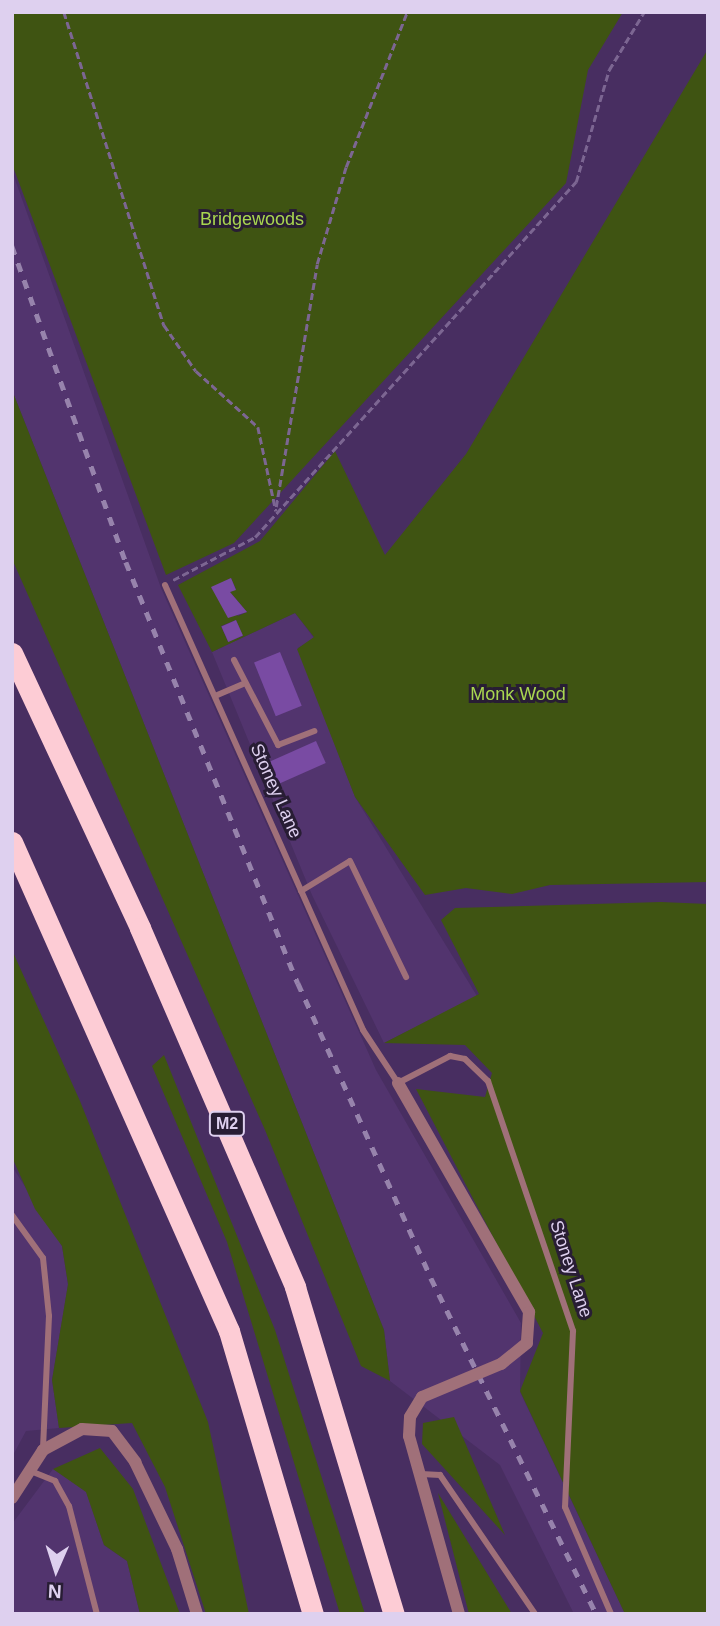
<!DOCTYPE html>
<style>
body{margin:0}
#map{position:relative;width:720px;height:1626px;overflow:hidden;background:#482e61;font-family:Arial,sans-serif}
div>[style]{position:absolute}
.built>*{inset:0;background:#52346e}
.green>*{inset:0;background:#3f5412}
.building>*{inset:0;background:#794ba3;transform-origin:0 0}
.path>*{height:2.5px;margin-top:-1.25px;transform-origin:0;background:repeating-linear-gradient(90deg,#7c6692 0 7px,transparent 0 10.5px)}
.lane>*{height:6px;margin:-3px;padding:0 3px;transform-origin:3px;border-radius:3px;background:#a07079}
.street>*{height:12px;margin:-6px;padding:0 6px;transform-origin:6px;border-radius:6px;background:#a07079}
.highway>*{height:21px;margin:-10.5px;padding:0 10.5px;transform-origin:10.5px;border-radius:10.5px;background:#fdccd5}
.rail>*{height:4.5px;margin-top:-2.25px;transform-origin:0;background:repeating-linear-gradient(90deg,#9783ac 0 9px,transparent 0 18px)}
.street-bridge>*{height:12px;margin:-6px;padding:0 6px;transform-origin:6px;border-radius:6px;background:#a07079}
span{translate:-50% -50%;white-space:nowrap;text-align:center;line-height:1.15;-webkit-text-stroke:6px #281d34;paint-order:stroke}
.shield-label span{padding:2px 5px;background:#281d34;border:2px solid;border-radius:5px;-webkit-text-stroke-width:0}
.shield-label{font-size:16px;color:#ded0ef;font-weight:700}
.park-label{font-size:18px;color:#a9d750}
.street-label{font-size:18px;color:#ded0ef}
.frame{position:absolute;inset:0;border:14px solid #ded0ef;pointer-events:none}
.north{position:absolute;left:21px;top:1535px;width:70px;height:70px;-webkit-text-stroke:5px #281d34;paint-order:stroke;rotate:183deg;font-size:19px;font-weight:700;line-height:28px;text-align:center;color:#ded0ef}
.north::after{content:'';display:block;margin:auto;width:24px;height:32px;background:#ded0ef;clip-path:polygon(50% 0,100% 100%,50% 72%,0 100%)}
</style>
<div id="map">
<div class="built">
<i style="clip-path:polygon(12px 171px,161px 588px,376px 1070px,521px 1323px,520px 1392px,625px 1614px,574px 1614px,500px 1465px,390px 1381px,384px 1330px,12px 390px)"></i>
<i style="clip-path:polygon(295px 613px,314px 638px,298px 648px,355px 797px,477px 996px,384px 1043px,312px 895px,212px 652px)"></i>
<i style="clip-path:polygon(12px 1166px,62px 1246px,68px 1285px,52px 1380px,59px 1428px,26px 1431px,12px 1457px)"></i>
<i style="clip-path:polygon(53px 1469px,86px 1491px,104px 1545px,127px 1561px,140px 1614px,12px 1614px,12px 1524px)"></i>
</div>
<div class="green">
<i style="clip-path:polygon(12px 12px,623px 12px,588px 70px,566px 183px,234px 543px,166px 575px,12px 164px)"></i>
<i style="clip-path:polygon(evenodd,708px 49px,708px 882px,550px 885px,512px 894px,466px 888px,425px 895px,355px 797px,297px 649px,314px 637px,295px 613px,212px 652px,178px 585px,260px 541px,335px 451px,385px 555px,466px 454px,708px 49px,231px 578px,236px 589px,230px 592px,247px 612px,238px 616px,211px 588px,231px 578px,708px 49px,236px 620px,243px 636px,228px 642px,221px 626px,236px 620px)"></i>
<i style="clip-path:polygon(12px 390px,384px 1330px,390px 1381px,361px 1366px,265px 1130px,12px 559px)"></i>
<i style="clip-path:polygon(661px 902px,708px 904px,708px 1614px,625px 1614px,520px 1391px,543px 1333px,416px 1089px,485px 1097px,492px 1073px,465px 1045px,384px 1043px,479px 994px,441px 920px,455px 908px)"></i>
<i style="clip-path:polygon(12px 950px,80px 1101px,208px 1422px,249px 1614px,206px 1614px,165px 1487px,132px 1423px,59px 1428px,52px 1380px,68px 1284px,62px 1246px,35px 1209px,12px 1157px)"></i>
<i style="clip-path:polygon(164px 1055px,275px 1330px,365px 1614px,340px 1614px,227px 1242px,152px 1066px)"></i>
<i style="clip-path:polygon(454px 1417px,505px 1535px,422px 1444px,423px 1423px)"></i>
<i style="clip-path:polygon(100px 1448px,133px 1489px,180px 1614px,140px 1614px,127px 1561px,104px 1545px,86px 1492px,53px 1469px)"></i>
<i style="clip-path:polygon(438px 1493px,512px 1614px,469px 1614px)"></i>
</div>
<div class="building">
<i style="clip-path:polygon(231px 578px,236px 590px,230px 592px,247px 612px,228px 618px,211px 587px)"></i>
<i style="left:236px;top:620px;width:17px;height:16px;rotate:66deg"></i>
<i style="left:280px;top:652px;width:58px;height:28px;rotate:68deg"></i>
<i style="left:316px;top:741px;width:24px;height:58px;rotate:66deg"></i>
</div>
<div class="path">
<i style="left:64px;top:12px;width:329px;rotate:72.3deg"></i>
<i style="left:164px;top:325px;width:56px;rotate:55.2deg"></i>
<i style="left:196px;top:371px;width:84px;rotate:42.1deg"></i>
<i style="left:258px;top:427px;width:86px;rotate:77.9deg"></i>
<i style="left:276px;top:507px;width:246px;rotate:-80.4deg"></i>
<i style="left:317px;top:264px;width:101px;rotate:-73.4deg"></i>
<i style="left:346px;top:167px;width:167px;rotate:-68.5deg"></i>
<i style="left:173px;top:580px;width:93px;rotate:-27.7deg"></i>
<i style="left:255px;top:537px;width:479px;rotate:-47.9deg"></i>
<i style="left:576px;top:182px;width:117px;rotate:-73.6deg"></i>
<i style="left:609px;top:70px;width:68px;rotate:-58.9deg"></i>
</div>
<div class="lane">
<i style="left:165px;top:585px;width:487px;rotate:66deg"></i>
<i style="left:363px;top:1030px;width:64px;rotate:56.6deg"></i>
<i style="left:398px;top:1083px;width:59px;rotate:-27.4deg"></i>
<i style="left:450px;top:1056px;width:15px;rotate:11deg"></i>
<i style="left:465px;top:1059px;width:32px;rotate:44deg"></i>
<i style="left:488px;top:1081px;width:264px;rotate:71.2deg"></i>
<i style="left:573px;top:1331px;width:176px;rotate:92.6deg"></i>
<i style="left:565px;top:1507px;width:116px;rotate:66.7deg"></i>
<i style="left:234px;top:660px;width:96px;rotate:62.6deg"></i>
<i style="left:278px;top:745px;width:39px;rotate:-21deg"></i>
<i style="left:215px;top:696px;width:33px;rotate:-23deg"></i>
<i style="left:301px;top:891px;width:57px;rotate:-31.5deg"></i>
<i style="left:350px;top:861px;width:129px;rotate:64.2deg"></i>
<i style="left:12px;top:1215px;width:53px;rotate:54.2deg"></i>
<i style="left:43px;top:1258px;width:58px;rotate:84.1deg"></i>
<i style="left:49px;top:1316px;width:133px;rotate:92.6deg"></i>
<i style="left:33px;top:1472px;width:24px;rotate:22deg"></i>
<i style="left:55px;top:1481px;width:29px;rotate:61deg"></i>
<i style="left:69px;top:1506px;width:112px;rotate:75.5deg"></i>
<i style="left:421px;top:1474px;width:19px;rotate:3deg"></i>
<i style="left:440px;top:1475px;width:168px;rotate:55.6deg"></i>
</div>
<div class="street">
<i style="left:398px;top:1083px;width:264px;rotate:60.2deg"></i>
<i style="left:529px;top:1312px;width:31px;rotate:94deg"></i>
<i style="left:527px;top:1343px;width:33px;rotate:141deg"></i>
<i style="left:422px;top:1397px;width:23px;rotate:121deg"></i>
<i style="left:410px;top:1417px;width:19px;rotate:93deg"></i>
<i style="left:409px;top:1436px;width:185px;rotate:74.3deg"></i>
<i style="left:12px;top:1498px;width:57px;rotate:-57.1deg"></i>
<i style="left:43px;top:1450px;width:44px;rotate:-28.3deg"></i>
<i style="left:82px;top:1429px;width:30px;rotate:4deg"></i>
<i style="left:112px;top:1431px;width:39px;rotate:53deg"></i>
<i style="left:135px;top:1462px;width:97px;rotate:64.2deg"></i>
<i style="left:177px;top:1549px;width:68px;rotate:72.9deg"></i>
</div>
<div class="highway">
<i style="left:12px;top:653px;width:303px;rotate:65deg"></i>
<i style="left:140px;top:928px;width:391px;rotate:66.6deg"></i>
<i style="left:295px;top:1287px;width:342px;rotate:73.2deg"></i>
<i style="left:12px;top:842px;width:535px;rotate:66.07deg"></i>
<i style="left:229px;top:1331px;width:295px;rotate:73.5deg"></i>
</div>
<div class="rail">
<i style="left:12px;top:246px;width:336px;rotate:70.2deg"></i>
<i style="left:126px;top:562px;width:455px;rotate:67.8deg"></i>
<i style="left:298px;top:983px;width:324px;rotate:65.7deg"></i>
<i style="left:431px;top:1278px;width:374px;rotate:63.8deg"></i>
</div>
<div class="street-bridge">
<i style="left:422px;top:1397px;width:86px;rotate:-22.7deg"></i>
</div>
<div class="shield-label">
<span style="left:227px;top:1124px">M2</span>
</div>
<div class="park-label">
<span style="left:252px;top:219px">Bridgewoods</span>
<span style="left:518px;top:694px">Monk Wood</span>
</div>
<div class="street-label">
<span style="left:276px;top:791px;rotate:66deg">Stoney Lane</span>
<span style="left:571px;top:1269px;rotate:72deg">Stoney Lane</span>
</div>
<div class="frame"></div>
<div class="north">N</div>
</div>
